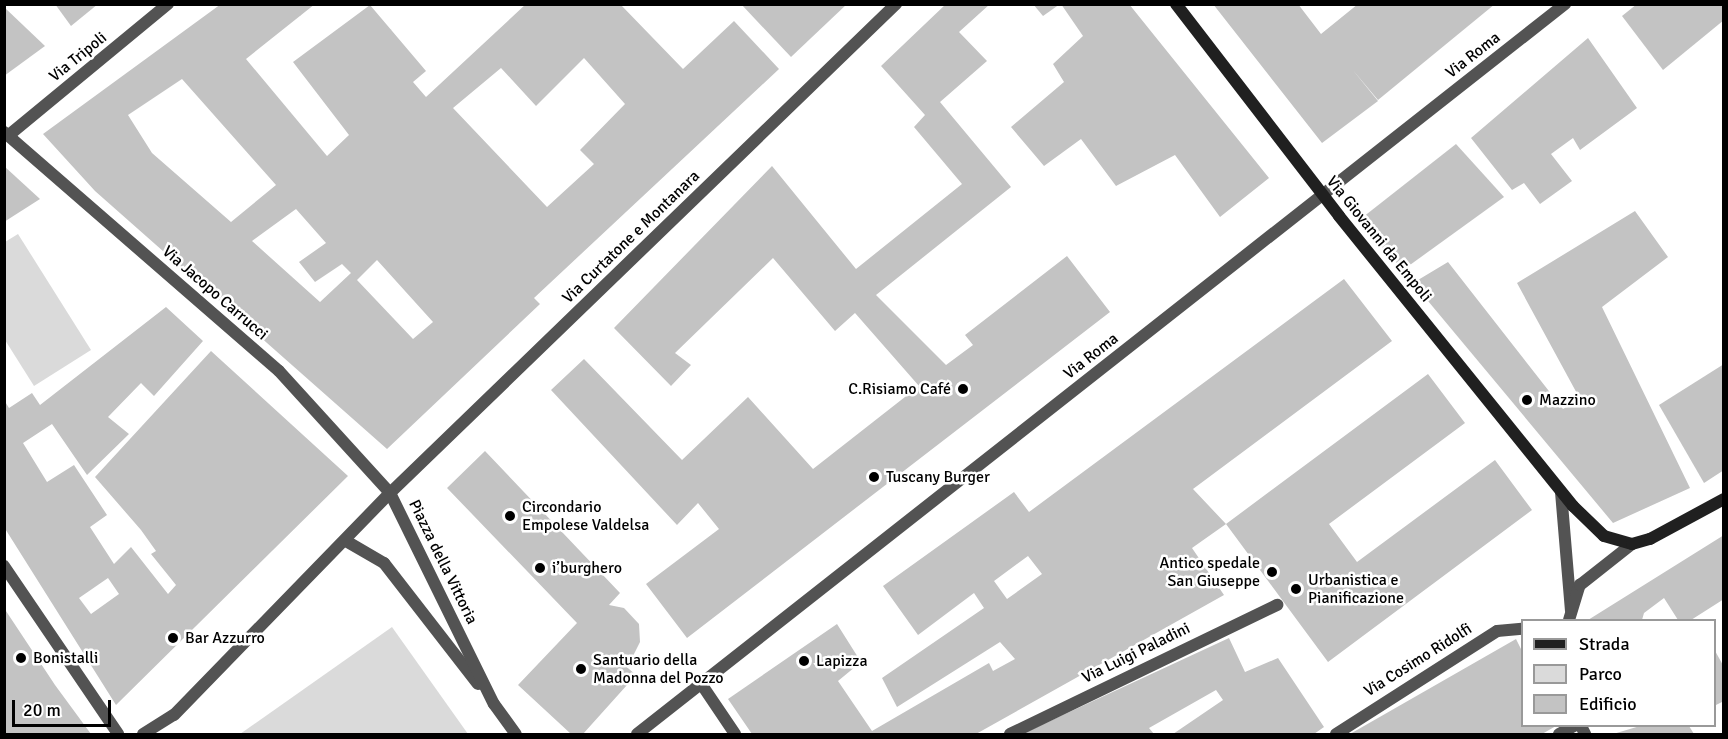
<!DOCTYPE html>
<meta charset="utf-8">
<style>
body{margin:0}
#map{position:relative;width:1728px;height:739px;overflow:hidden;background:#fff;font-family:Signika,sans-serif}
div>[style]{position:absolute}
.green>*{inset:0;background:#dadada}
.building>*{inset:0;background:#c3c3c3}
.service>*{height:12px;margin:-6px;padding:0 6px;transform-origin:6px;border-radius:6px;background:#535353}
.pedestrian>*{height:12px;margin:-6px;padding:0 6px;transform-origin:6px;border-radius:6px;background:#535353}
.minor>*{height:12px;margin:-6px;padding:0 6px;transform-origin:6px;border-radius:6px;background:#535353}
.secondary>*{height:12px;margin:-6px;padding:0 6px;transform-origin:6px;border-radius:6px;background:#202020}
.dots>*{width:16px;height:16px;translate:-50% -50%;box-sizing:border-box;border:3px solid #fff;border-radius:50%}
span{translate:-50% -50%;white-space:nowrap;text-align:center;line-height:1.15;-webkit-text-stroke:5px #fff;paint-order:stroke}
.street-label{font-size:16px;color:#000}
.poi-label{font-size:16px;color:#000}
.right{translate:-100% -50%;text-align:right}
.left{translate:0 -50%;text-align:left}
.frame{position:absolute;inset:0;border:6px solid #000;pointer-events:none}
.legend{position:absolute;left:1521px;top:619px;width:195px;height:108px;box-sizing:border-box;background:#fff;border:2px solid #999;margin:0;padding:8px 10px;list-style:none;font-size:18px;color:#000}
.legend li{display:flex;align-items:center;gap:12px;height:30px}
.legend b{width:30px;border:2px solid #999}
.scale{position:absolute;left:12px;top:700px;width:99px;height:27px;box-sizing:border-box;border:3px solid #000;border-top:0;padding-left:8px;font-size:18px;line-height:21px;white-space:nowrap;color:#000;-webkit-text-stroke:4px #fff;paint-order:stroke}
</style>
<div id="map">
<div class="green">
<i style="clip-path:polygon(18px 234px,91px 350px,34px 386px,5px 340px,5px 242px)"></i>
<i style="clip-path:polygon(392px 627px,468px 734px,240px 734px)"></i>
</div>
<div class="building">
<i style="clip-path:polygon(55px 4px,98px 4px,71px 26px)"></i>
<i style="clip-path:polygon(evenodd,221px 4px,315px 4px,246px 59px,327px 156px,349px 135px,293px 62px,370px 5px,426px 71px,413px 82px,426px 97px,526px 4px,620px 4px,683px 69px,734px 21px,779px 69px,534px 298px,540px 304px,387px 449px,95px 191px,43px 134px,221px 4px,584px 58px,625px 104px,580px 150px,594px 164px,547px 207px,453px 108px,501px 68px,536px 106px,584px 58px,221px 4px,182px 79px,276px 185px,231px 222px,152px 153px,128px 115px,182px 79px,221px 4px,296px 209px,326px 243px,299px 262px,315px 282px,342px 264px,351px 273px,320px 302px,252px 241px,296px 209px,221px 4px,377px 260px,433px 322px,413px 339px,357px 280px,377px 260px)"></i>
<i style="clip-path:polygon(741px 4px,847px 4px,791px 57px)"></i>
<i style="clip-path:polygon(946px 4px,990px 4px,959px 32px,987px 61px,940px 102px,1011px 187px,876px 295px,946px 365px,973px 345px,965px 335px,1067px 256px,1110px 312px,687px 638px,646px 584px,719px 529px,698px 503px,677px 525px,551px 390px,584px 359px,682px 460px,748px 397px,813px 469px,919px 386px,855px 313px,835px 331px,773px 258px,675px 353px,691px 365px,671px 386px,614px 328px,772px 166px,856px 269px,962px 184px,914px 127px,925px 115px,881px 66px)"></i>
<i style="clip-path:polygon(1033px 4px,1060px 4px,1043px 16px)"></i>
<i style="clip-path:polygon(1061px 4px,1129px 4px,1269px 178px,1220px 217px,1175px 155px,1116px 186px,1081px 139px,1044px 166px,1011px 127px,1064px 82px,1053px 64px,1083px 36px)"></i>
<i style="clip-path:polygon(1213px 4px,1298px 4px,1321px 34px,1358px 4px,1495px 4px,1378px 100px,1352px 69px,1378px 101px,1322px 143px)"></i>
<i style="clip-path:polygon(1637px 4px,1724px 4px,1724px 20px,1663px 70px,1622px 16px)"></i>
<i style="clip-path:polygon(4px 7px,45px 46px,4px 76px)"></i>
<i style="clip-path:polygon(1588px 38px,1637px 108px,1580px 150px,1573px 138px,1551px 154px,1572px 181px,1540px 204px,1524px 183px,1512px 190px,1471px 138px)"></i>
<i style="clip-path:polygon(1456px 144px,1504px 197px,1403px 270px,1358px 221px)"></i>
<i style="clip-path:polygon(4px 166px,40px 199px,4px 222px)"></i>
<i style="clip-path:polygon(1635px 211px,1668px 257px,1602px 307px,1690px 488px,1613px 523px,1413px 283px,1448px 262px,1563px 409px,1580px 399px,1517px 283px)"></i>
<i style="clip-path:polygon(evenodd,1344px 279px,1392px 341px,1193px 489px,1226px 524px,1428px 374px,1465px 423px,1329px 524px,1357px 562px,1495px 460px,1532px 510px,1328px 662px,1226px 524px,1192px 548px,1224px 595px,976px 734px,752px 734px,728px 699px,837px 624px,861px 662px,838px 681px,872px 731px,989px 663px,993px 671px,1015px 659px,1000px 642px,897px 707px,882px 678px,984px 608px,974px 593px,918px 635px,883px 586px,1014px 492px,1029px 512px,1344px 279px,1028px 556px,1042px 574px,1007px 599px,994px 581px,1028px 556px)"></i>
<i style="clip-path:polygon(evenodd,166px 307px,203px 341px,154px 396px,141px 383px,108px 417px,129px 434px,87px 475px,52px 424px,23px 443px,47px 482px,74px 465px,107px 515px,90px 527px,114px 564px,131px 547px,168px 594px,176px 585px,151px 554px,156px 551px,141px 530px,95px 477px,211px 351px,348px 476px,116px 705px,4px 527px,4px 400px,9px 408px,32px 393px,40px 405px,166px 307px,108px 578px,119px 594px,91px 614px,79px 598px,108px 578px)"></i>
<i style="clip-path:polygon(1724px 364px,1724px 470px,1704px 483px,1659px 405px)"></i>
<i style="clip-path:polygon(485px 451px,620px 593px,609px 605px,624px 608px,639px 624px,640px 642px,631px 660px,622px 663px,636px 675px,583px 734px,571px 734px,518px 685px,577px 623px,447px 488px)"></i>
<i style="clip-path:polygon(1724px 535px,1724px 599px,1691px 620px,1678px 620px,1664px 598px,1644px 613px,1642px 620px,1588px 620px)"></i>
<i style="clip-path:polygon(4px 608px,55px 685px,91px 734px,4px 734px)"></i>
<i style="clip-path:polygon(1229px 638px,1245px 672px,1278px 658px,1324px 727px,1314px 734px,1173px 734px,1223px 700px,1216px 690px,1149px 728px,1154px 734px,1022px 734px)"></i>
<i style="clip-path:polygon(1516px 639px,1522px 651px,1522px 726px,1556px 726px,1542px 734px,1350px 734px)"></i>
<i style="clip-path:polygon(1714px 649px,1724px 667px,1724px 701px,1714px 706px)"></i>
<i style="clip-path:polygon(1640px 726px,1689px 726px,1694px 734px,1613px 734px)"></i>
</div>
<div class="service">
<i style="left:1559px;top:734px;width:17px;rotate:-28deg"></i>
</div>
<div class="pedestrian">
<i style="left:702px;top:685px;width:59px;rotate:56deg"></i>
<i style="left:1010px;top:734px;width:297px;rotate:-25.8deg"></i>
</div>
<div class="minor">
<i style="left:4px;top:132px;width:364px;rotate:41deg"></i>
<i style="left:279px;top:371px;width:165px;rotate:47.7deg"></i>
<i style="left:390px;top:493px;width:704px;rotate:-44.02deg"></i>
<i style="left:9px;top:135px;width:206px;rotate:-39.5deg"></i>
<i style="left:1561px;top:492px;width:119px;rotate:85.2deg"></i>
<i style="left:346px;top:541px;width:44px;rotate:30.1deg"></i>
<i style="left:384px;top:563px;width:153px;rotate:52.2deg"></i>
<i style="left:4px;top:566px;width:203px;rotate:55.8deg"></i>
<i style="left:1569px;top:620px;width:37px;rotate:-73deg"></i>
<i style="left:1580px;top:585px;width:66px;rotate:-38.3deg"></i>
<i style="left:1581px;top:726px;width:9px;rotate:63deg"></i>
<i style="left:143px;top:734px;width:36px;rotate:-32deg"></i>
<i style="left:174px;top:715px;width:310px;rotate:-45.8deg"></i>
<i style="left:390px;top:493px;width:235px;rotate:63.8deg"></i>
<i style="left:494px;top:704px;width:37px;rotate:54deg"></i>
<i style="left:637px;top:734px;width:1181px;rotate:-38.19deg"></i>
<i style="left:1336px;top:734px;width:191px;rotate:-32.6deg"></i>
<i style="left:1497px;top:631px;width:25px;rotate:-5deg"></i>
</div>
<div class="secondary">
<i style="left:1176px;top:4px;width:267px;rotate:52.4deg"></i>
<i style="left:1339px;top:216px;width:373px;rotate:51.1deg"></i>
<i style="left:1573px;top:506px;width:43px;rotate:44.1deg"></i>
<i style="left:1604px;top:536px;width:29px;rotate:16deg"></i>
<i style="left:1632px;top:544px;width:19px;rotate:-16deg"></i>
<i style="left:1650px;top:539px;width:84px;rotate:-28.4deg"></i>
</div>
<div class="dots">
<i style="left:963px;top:389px;background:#000"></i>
<i style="left:1527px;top:400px;background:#000"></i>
<i style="left:874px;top:477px;background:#000"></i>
<i style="left:510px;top:516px;background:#000"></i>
<i style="left:540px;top:568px;background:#000"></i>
<i style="left:1272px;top:572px;background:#000"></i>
<i style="left:1296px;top:589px;background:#000"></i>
<i style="left:173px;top:638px;background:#000"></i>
<i style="left:21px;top:658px;background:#000"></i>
<i style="left:804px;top:661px;background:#000"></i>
<i style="left:581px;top:669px;background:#000"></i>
</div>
<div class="street-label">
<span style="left:1473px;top:55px;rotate:-38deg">Via Roma</span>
<span style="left:78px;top:57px;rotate:-39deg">Via Tripoli</span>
<span style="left:631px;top:237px;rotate:-44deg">Via Curtatone e Montanara</span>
<span style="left:1379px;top:239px;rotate:51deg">Via Giovanni da Empoli</span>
<span style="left:215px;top:293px;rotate:41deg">Via Jacopo Carrucci</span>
<span style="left:1091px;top:356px;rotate:-38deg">Via Roma</span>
<span style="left:443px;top:562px;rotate:64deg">Piazza della Vittoria</span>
<span style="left:1136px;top:653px;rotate:-26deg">Via Luigi Paladini</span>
<span style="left:1418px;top:660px;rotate:-32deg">Via Cosimo Ridolfi</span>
</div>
<div class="poi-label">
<span class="right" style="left:951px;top:389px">C.Risiamo Café</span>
<span class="left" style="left:1539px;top:400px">Mazzino</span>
<span class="left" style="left:886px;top:477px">Tuscany Burger</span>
<span class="left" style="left:522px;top:516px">Circondario<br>Empolese Valdelsa</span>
<span class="right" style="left:1260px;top:572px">Antico spedale<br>San Giuseppe</span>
<span class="left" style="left:552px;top:568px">i’burghero</span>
<span class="left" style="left:1308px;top:589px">Urbanistica e<br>Pianificazione</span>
<span class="left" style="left:185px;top:638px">Bar Azzurro</span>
<span class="left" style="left:33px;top:658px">Bonistalli</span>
<span class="left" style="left:593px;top:669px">Santuario della<br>Madonna del Pozzo</span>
<span class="left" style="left:816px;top:661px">Lapizza</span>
</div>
<div class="frame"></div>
<ul class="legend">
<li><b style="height:8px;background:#202020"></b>Strada</li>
<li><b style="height:16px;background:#dadada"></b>Parco</li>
<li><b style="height:16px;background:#c3c3c3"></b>Edificio</li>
</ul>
<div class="scale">20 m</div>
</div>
